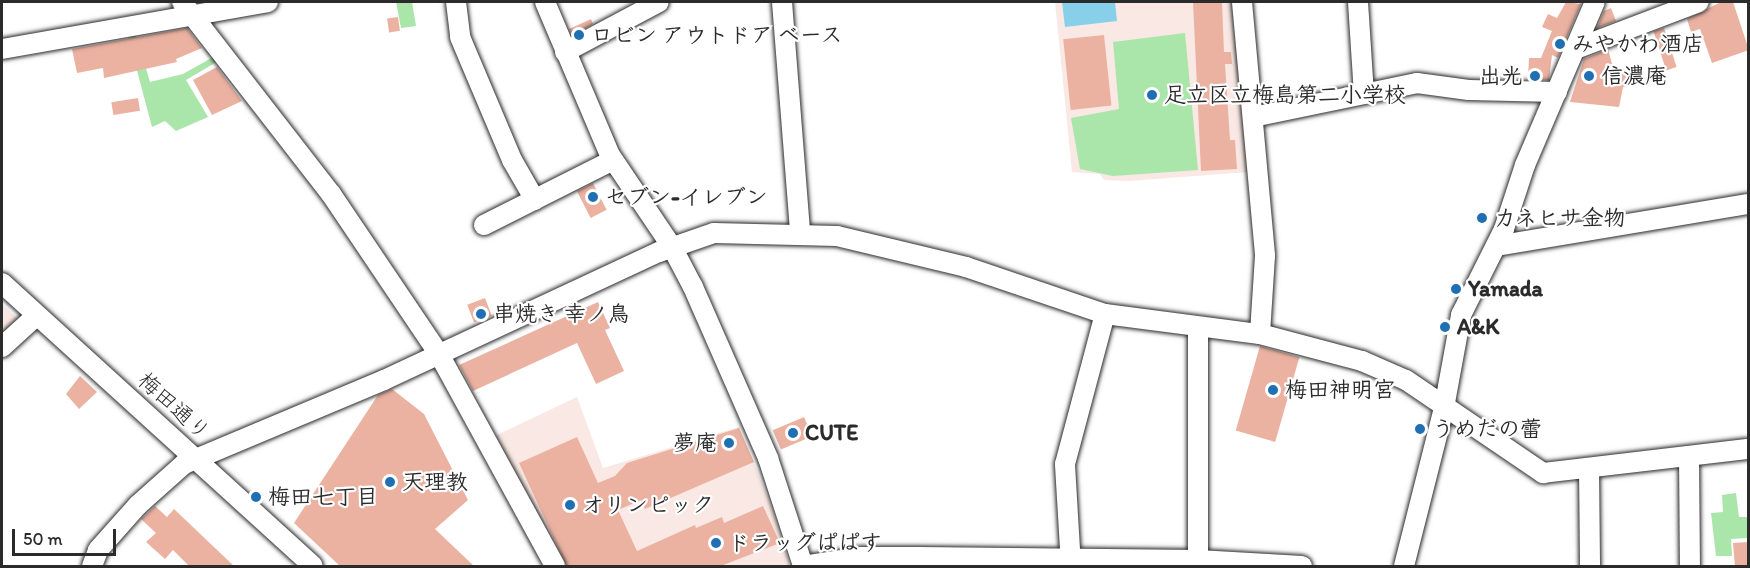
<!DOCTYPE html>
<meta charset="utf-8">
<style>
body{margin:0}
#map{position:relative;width:1750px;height:568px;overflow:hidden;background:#fff;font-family:Itim,"Klee One",sans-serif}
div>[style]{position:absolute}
.built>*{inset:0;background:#f9e8e3}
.green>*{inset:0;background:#aae5aa}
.water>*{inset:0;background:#88cfea}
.building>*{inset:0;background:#ebb2a2;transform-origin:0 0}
.roads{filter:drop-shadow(0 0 2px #2b2b2b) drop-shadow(0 0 2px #2b2b2b)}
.minor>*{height:20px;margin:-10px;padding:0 10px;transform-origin:10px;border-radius:10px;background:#fff}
.dots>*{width:16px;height:16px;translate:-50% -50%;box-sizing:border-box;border:3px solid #fff;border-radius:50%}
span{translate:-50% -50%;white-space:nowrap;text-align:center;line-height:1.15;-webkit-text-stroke:4.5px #fff;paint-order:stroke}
.poi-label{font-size:22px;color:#2b2b2b;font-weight:700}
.left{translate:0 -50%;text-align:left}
.right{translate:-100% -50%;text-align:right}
.street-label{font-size:22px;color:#2b2b2b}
.frame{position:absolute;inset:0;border:3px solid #2b2b2b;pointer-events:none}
.scale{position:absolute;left:12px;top:529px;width:104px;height:27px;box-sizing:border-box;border:3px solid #2b2b2b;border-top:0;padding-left:8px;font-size:18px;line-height:21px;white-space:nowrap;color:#2b2b2b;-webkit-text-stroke:4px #fff;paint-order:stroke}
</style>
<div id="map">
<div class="built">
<i style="clip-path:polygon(1055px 2px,1234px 2px,1248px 172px,1129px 181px,1104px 180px,1100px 174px,1072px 172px)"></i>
<i style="clip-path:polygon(2px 304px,22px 323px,2px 341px)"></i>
<i style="clip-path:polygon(577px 397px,603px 468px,739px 427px,771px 505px,790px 566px,561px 566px,495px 436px)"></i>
</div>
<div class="green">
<i style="clip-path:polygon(396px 2px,412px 2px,416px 26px,401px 28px)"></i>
<i style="clip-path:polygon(135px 31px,150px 82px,183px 74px,215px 56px,220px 60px,186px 80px,208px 117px,176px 131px,165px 121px,152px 127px,127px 33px)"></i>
<i style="clip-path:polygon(1185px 33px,1198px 170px,1113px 176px,1080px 169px,1071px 118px,1119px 109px,1113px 42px)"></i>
<i style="clip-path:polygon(1736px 493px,1739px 517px,1748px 517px,1748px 538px,1731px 539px,1732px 556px,1716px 556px,1711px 513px,1723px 512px,1722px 495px)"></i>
</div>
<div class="water">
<i style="clip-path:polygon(1062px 2px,1115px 2px,1117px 21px,1065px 27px)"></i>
</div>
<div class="building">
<i style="clip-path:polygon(1193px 2px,1222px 2px,1224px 52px,1231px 52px,1232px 64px,1225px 64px,1230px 140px,1235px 140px,1237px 169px,1201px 171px)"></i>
<i style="clip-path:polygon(1566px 2px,1581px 4px,1558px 58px,1552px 55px,1549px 80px,1528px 79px,1529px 58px,1541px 58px,1552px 31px,1542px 27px,1548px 14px,1557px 18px)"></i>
<i style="clip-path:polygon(1721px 2px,1733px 2px,1749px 50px,1712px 63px,1700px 29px,1691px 32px,1687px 19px)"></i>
<i style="clip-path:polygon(1611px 8px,1616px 21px,1597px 28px,1604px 11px)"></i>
<i style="left:398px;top:17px;width:14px;height:11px;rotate:82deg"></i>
<i style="clip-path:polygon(591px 19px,593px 24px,572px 35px,569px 29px)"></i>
<i style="clip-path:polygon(187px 28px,202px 48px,176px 59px,177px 62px,104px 78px,103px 68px,77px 73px,72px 49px)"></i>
<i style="left:1664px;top:28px;width:41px;height:11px;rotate:72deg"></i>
<i style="left:1104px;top:35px;width:71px;height:41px;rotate:84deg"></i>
<i style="clip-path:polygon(1608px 49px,1615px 75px,1637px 69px,1641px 82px,1623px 87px,1619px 107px,1570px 102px,1584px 59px)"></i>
<i style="clip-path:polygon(217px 67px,242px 101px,212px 115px,193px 80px)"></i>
<i style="left:138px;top:98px;width:13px;height:27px;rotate:81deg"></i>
<i style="left:593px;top:183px;width:30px;height:18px;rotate:63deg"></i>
<i style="left:485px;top:298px;width:19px;height:19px;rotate:69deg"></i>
<i style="clip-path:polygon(598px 302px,610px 328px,605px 330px,624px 371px,596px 384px,577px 343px,473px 391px,459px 365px)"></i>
<i style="left:1260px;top:346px;width:41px;height:88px;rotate:16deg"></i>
<i style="clip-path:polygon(80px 376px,97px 392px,79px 409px,66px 394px)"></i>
<i style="clip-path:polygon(392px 389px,424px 414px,468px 500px,435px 529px,475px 567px,341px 567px,294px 523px,378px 395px)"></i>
<i style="left:804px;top:417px;width:21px;height:34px;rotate:67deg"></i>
<i style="clip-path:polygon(739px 428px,754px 462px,645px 509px,641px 500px,618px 510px,637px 551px,695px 525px,696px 528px,722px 517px,724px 523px,763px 506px,780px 543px,718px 567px,567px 567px,519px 463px,577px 437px,598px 483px,615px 476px,627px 463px)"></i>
<i style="clip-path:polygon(155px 506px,167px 517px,174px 509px,235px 567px,190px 567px,173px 550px,165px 559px,146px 542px,156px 533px,141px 519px)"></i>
<i style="clip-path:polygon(1749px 542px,1749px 567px,1735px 567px,1733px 543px)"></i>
</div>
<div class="roads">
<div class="minor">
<i style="left:182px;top:2px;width:243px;rotate:52.2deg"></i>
<i style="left:331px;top:194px;width:193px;rotate:56deg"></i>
<i style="left:439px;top:354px;width:242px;rotate:61.3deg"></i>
<i style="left:456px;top:2px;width:35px;rotate:83deg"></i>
<i style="left:460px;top:37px;width:134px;rotate:67.1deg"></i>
<i style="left:512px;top:160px;width:46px;rotate:60.1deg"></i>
<i style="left:545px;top:2px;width:166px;rotate:67deg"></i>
<i style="left:610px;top:155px;width:111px;rotate:56deg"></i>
<i style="left:672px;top:247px;width:45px;rotate:62.3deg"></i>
<i style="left:693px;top:287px;width:187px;rotate:66.3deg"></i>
<i style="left:768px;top:458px;width:114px;rotate:72deg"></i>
<i style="left:782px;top:2px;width:232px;rotate:85.5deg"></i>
<i style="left:1242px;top:2px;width:255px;rotate:84.8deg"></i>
<i style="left:1265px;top:256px;width:78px;rotate:93.7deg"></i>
<i style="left:1358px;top:2px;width:92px;rotate:86.3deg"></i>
<i style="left:1578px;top:48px;width:129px;rotate:-20.8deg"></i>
<i style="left:2px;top:49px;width:270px;rotate:-10deg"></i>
<i style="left:565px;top:52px;width:106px;rotate:-28deg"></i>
<i style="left:1253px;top:117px;width:167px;rotate:-11.7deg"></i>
<i style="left:1417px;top:83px;width:52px;rotate:7.7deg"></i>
<i style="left:1469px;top:90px;width:88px;rotate:1.3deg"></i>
<i style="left:484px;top:225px;width:144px;rotate:-26.7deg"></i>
<i style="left:1496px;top:246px;width:255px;rotate:-9.5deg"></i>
<i style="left:2px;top:283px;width:420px;rotate:42.3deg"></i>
<i style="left:1198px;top:327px;width:239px;rotate:90deg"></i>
<i style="left:2px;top:347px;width:47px;rotate:-42.4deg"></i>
<i style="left:1689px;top:456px;width:110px;rotate:89.5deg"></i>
<i style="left:1589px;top:468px;width:98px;rotate:89.4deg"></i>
<i style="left:92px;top:566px;width:17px;rotate:-69deg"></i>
<i style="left:98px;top:550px;width:60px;rotate:-48.4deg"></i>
<i style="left:138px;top:505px;width:62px;rotate:-41.7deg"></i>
<i style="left:184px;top:464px;width:217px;rotate:-22.8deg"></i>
<i style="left:384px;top:380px;width:303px;rotate:-25deg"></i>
<i style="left:659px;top:252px;width:58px;rotate:-19.1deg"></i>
<i style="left:714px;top:233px;width:123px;rotate:1.4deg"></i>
<i style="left:837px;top:236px;width:133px;rotate:13.5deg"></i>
<i style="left:966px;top:267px;width:147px;rotate:18.7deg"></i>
<i style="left:1105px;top:314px;width:156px;rotate:7.4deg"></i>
<i style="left:1260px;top:334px;width:106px;rotate:14.8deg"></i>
<i style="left:1362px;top:361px;width:48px;rotate:23.4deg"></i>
<i style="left:1406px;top:380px;width:166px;rotate:34.2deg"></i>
<i style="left:1543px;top:473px;width:206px;rotate:-6.7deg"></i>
<i style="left:803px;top:566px;width:59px;rotate:-8.8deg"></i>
<i style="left:861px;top:557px;width:57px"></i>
<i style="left:918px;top:557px;width:280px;rotate:0.6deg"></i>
<i style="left:1198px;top:560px;width:104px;rotate:3.3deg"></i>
<i style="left:1071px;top:566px;width:102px;rotate:-93.4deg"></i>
<i style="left:1065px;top:464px;width:155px;rotate:-75.1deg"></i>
<i style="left:1404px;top:566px;width:163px;rotate:-75.8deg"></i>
<i style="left:1444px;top:408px;width:95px;rotate:-79.6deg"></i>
<i style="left:1461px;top:315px;width:96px;rotate:-63.4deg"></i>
<i style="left:1504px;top:229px;width:67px;rotate:-71.8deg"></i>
<i style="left:1525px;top:165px;width:177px;rotate:-66.8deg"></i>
</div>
</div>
<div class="dots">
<i style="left:579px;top:35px;background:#1f6fb2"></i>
<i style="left:1560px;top:44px;background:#1f6fb2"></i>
<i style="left:1535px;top:76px;background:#1f6fb2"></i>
<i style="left:1589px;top:76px;background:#1f6fb2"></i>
<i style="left:1152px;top:95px;background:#1f6fb2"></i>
<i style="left:593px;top:197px;background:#1f6fb2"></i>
<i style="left:1482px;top:218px;background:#1f6fb2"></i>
<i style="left:1456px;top:289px;background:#1f6fb2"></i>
<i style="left:481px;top:314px;background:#1f6fb2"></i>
<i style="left:1445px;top:327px;background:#1f6fb2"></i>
<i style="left:1273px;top:390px;background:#1f6fb2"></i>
<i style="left:1420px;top:429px;background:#1f6fb2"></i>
<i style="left:793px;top:433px;background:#1f6fb2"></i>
<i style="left:729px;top:443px;background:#1f6fb2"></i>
<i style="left:390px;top:482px;background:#1f6fb2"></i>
<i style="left:256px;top:497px;background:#1f6fb2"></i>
<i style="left:570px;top:505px;background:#1f6fb2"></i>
<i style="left:716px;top:543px;background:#1f6fb2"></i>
</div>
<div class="poi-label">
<span class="left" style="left:591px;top:35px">ロビン アウトドア ベース</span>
<span class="left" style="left:1572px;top:44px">みやかわ酒店</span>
<span class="right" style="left:1523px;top:76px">出光</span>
<span class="left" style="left:1601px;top:76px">信濃庵</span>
<span class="left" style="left:1164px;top:95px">足立区立梅島第二小学校</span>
<span class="left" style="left:605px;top:197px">セブン-イレブン</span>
<span class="left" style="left:1494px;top:218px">カネヒサ金物</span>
<span class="left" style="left:1468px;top:289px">Yamada</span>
<span class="left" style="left:493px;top:314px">串焼き 幸ノ鳥</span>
<span class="left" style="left:1457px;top:327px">A&amp;K</span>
<span class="left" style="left:1285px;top:390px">梅田神明宮</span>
<span class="left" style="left:1432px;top:429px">うめだの蕾</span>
<span class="left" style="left:805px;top:433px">CUTE</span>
<span class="right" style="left:717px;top:443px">夢庵</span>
<span class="left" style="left:402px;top:482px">天理教</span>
<span class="left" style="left:268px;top:497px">梅田七丁目</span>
<span class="left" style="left:582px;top:505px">オリンピック</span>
<span class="left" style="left:728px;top:543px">ドラッグぱぱす</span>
</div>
<div class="street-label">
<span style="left:174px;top:406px;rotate:42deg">梅田通り</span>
</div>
<div class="frame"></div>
<div class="scale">50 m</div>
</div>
